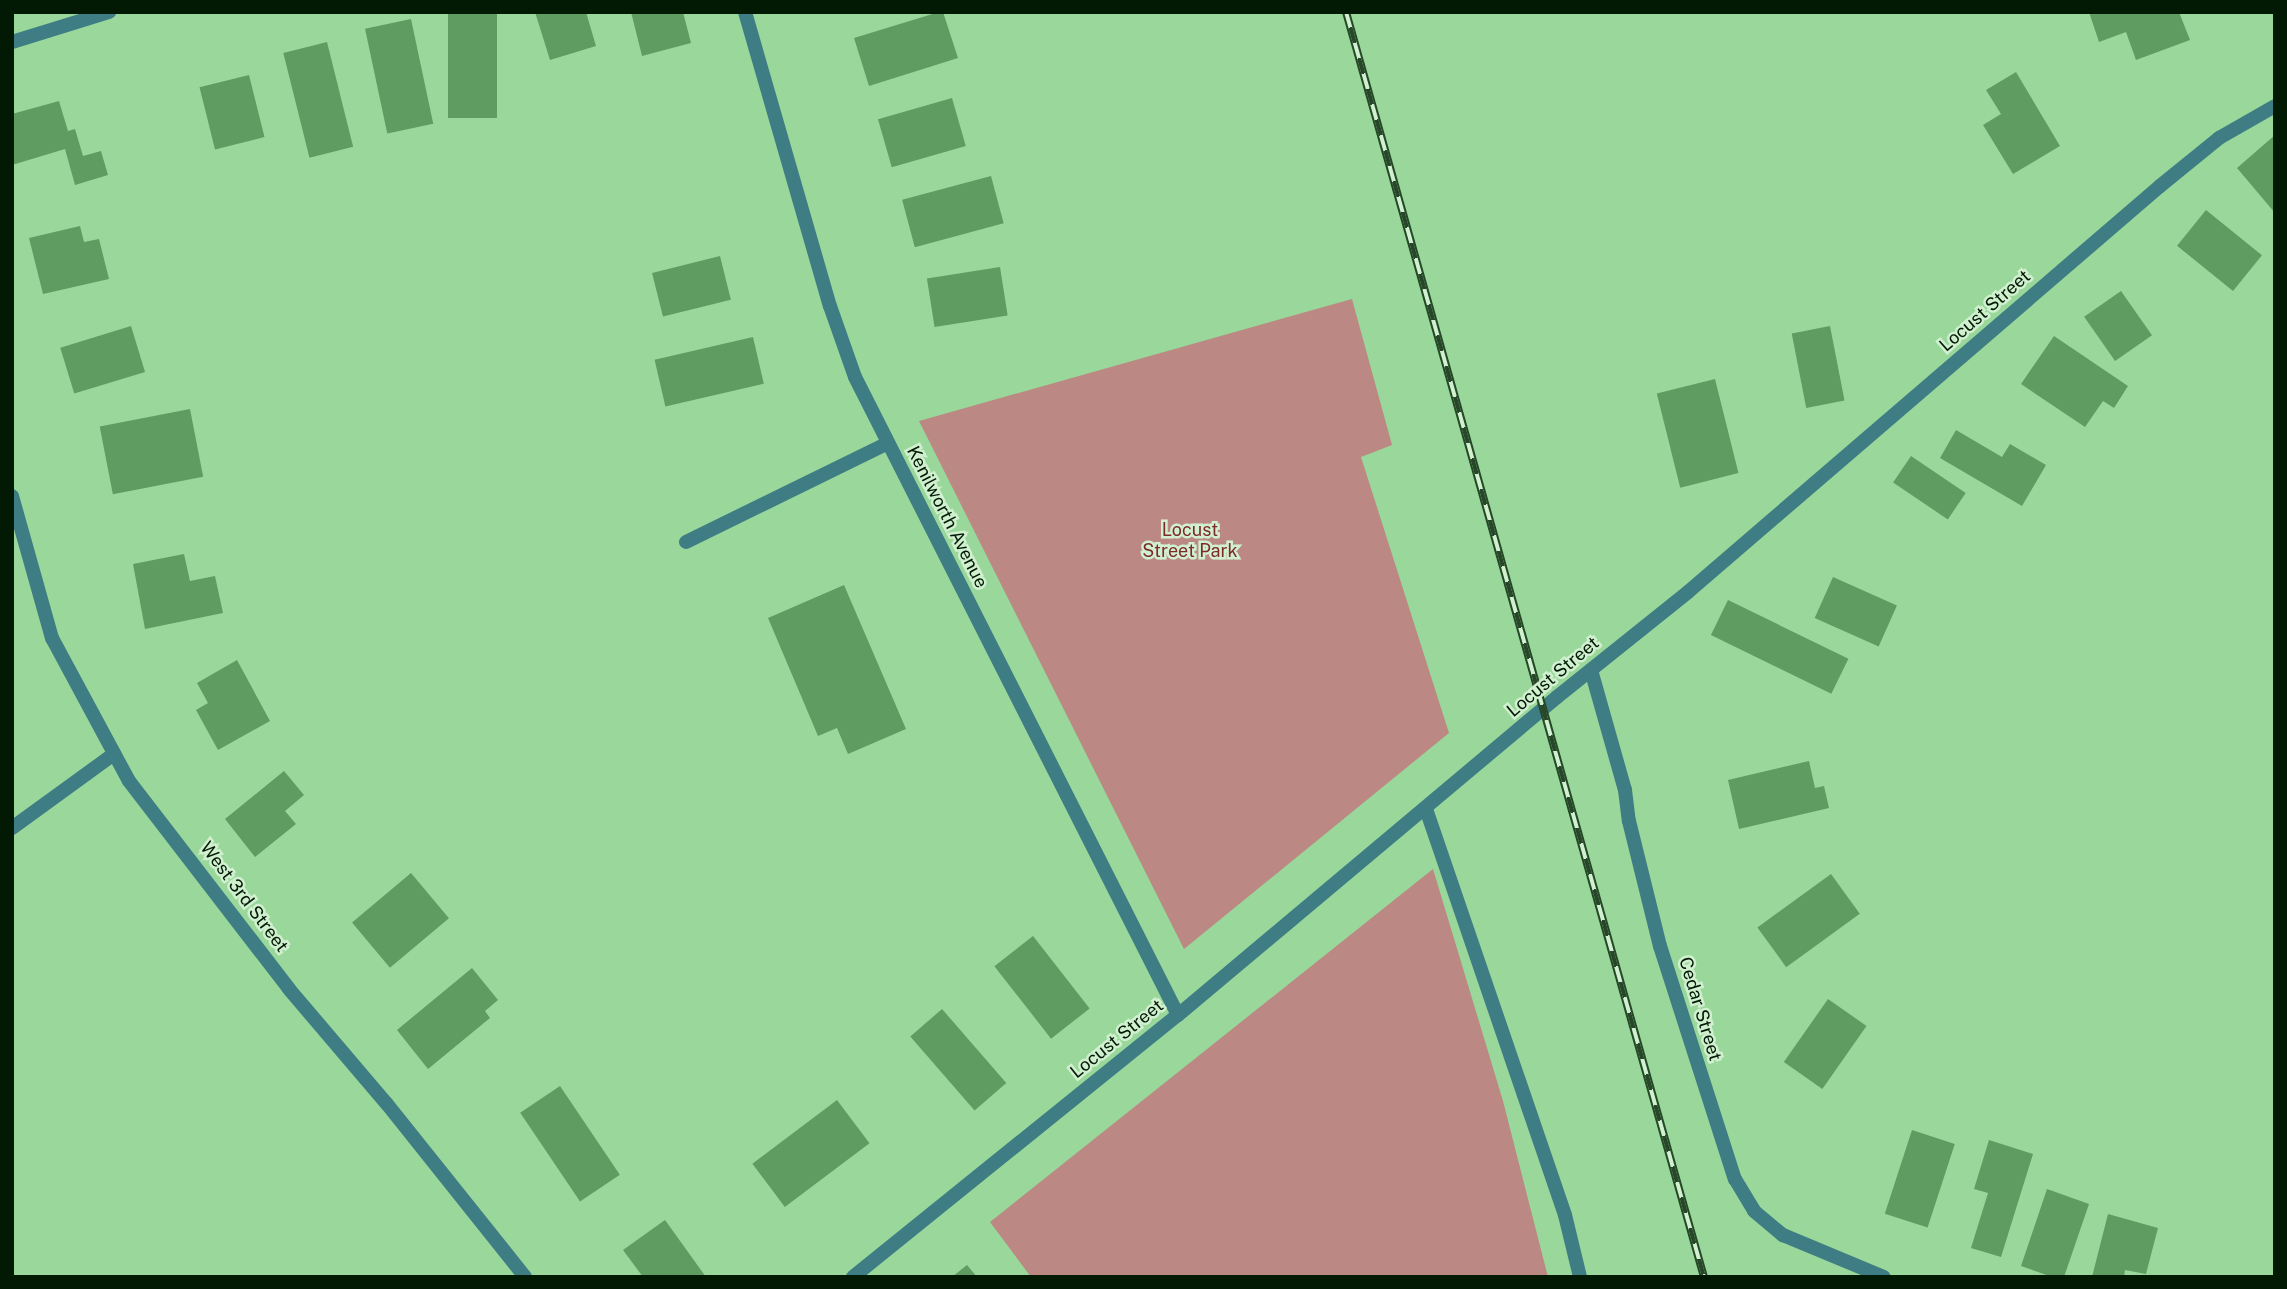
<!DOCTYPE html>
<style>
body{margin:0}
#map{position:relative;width:2287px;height:1289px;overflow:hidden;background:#99d89a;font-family:"Public Sans",sans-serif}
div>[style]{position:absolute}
.green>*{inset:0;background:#bb8883}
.building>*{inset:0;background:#5f9c61;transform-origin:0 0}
.service>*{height:14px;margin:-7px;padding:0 7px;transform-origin:7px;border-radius:7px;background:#3e7d84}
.minor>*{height:14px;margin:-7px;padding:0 7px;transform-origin:7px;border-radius:7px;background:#3e7d84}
.rail>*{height:8px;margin-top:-4px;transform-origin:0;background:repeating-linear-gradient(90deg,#d1f0d0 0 16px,#264728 0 32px);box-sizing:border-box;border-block:2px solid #264728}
span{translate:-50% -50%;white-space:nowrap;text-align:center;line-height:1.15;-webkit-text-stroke:5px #d1f0d0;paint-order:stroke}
.street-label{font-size:18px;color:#021a04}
.park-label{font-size:18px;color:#7d2a29}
.frame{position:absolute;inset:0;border:14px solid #021a04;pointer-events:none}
</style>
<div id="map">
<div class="green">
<i style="clip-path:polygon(1352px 299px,1392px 445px,1361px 457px,1449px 733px,1184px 949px,919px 421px)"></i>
<i style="clip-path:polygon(1433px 869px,1503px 1101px,1548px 1277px,1031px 1277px,990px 1222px)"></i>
</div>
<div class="building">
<i style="left:448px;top:12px;width:49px;height:106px"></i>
<i style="clip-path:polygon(535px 12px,586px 12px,596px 46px,550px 60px)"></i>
<i style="clip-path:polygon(631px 12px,683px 12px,691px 43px,642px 56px)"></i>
<i style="clip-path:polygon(939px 12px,943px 12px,958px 58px,869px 86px,854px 38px)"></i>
<i style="clip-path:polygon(2089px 12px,2179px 12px,2190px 40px,2136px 60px,2126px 32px,2099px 42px)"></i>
<i style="left:411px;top:19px;width:107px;height:47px;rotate:78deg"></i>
<i style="left:327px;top:42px;width:108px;height:45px;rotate:76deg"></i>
<i style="clip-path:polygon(2016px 72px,2060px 146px,2013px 174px,1983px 125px,2001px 114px,1986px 90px)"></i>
<i style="left:249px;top:75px;width:64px;height:51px;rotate:76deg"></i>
<i style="left:952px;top:98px;width:50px;height:77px;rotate:74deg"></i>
<i style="clip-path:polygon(59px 101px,68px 131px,75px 129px,83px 156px,101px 151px,108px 175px,75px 185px,65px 149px,12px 165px,12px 114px)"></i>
<i style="clip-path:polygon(2275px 135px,2275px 213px,2237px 168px)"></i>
<i style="left:991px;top:176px;width:49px;height:92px;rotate:75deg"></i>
<i style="left:2206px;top:210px;width:72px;height:46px;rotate:39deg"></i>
<i style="clip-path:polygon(80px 226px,84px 242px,99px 239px,109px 279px,43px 294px,29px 238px)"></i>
<i style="left:720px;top:256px;width:45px;height:70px;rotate:76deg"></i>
<i style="left:1000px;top:267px;width:49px;height:74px;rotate:81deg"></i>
<i style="left:2121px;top:291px;width:54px;height:45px;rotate:55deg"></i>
<i style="left:131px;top:326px;width:48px;height:74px;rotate:73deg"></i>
<i style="left:1830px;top:326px;width:76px;height:39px;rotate:79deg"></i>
<i style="clip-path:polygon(2054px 336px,2128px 386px,2114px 408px,2103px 401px,2085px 427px,2021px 384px)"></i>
<i style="left:753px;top:337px;width:48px;height:101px;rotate:77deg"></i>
<i style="left:1715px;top:379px;width:97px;height:60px;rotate:76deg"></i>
<i style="left:190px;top:409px;width:69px;height:92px;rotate:79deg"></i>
<i style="clip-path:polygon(1956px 430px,2002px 457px,2010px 444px,2046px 465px,2022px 506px,1940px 458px)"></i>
<i style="left:1911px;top:456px;width:66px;height:32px;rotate:34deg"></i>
<i style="clip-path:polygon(184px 554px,190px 581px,215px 576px,223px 613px,145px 629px,133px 564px)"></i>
<i style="left:1833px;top:577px;width:70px;height:45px;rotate:24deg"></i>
<i style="clip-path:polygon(844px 585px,906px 729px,848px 754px,837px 728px,818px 736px,768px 618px)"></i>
<i style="left:1728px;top:600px;width:134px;height:39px;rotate:26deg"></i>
<i style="clip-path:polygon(237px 660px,270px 721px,218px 750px,196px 710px,208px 703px,197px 683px)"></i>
<i style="clip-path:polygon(1809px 761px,1815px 788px,1824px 786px,1829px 808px,1739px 829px,1728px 780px)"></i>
<i style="clip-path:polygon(284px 771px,304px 795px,285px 811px,296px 824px,255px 857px,225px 819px)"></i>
<i style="left:411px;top:873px;width:59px;height:77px;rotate:50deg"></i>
<i style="left:1831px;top:874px;width:49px;height:91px;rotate:54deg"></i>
<i style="left:1033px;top:936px;width:92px;height:49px;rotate:52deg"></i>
<i style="clip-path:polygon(472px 968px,498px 1000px,485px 1011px,490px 1018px,428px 1069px,397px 1030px)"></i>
<i style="left:1828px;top:999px;width:47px;height:77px;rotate:35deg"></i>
<i style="left:942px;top:1009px;width:98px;height:42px;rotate:49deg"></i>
<i style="left:560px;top:1086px;width:107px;height:48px;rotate:56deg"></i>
<i style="left:837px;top:1100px;width:54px;height:106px;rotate:53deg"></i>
<i style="left:1912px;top:1130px;width:45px;height:88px;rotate:18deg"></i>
<i style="clip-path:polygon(1989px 1140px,2033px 1154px,2001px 1257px,1971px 1248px,1988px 1193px,1974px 1189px)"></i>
<i style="clip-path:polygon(2047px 1189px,2089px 1204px,2064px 1277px,2052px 1277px,2021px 1266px)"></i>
<i style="clip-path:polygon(2108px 1214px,2158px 1228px,2146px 1274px,2125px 1270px,2124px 1277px,2092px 1277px)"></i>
<i style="clip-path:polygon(665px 1220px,706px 1277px,643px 1277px,623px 1250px)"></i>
<i style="clip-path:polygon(967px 1265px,977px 1277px,952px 1277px)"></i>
</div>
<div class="service">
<i style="left:686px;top:542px;width:225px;rotate:-26.1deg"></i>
</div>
<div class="minor">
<i style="left:745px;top:12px;width:306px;rotate:73.9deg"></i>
<i style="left:830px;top:306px;width:75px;rotate:70.6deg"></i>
<i style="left:855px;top:377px;width:715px;rotate:63.15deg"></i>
<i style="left:12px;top:42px;width:102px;rotate:-17.2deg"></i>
<i style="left:12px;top:496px;width:148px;rotate:74.3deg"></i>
<i style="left:52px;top:638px;width:162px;rotate:61.7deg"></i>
<i style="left:129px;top:781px;width:262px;rotate:52.4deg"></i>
<i style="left:289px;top:989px;width:151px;rotate:49.6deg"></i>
<i style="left:387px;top:1104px;width:221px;rotate:51.4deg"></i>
<i style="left:1591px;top:670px;width:125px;rotate:74.2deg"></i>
<i style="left:1625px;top:790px;width:31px;rotate:83deg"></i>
<i style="left:1629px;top:821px;width:129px;rotate:76.1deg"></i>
<i style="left:1660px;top:946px;width:245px;rotate:72.2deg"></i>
<i style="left:1735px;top:1179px;width:37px;rotate:59deg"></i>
<i style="left:1754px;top:1211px;width:38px;rotate:40deg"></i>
<i style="left:1783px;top:1235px;width:109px;rotate:22.6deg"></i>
<i style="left:1426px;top:809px;width:429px;rotate:71.1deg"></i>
<i style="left:1565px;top:1215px;width:64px;rotate:76.4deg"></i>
<i style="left:12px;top:828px;width:126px;rotate:-36deg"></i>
<i style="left:853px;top:1277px;width:417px;rotate:-38.9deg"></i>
<i style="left:1178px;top:1015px;width:495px;rotate:-40deg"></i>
<i style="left:1557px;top:697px;width:168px;rotate:-38.7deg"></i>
<i style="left:1688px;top:592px;width:623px;rotate:-40.7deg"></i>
<i style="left:2160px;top:186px;width:76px;rotate:-39.1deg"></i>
<i style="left:2219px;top:138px;width:64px;rotate:-29.7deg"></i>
</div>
<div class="rail">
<i style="left:1346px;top:12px;width:1315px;rotate:74.2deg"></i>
</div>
<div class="street-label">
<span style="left:1985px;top:311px;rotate:-41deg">Locust Street</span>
<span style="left:947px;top:517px;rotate:63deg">Kenilworth Avenue</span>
<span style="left:1553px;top:677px;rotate:-40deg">Locust Street</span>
<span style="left:244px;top:897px;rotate:53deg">West 3rd Street</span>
<span style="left:1700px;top:1009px;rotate:73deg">Cedar Street</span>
<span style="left:1117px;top:1039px;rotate:-39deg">Locust Street</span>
</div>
<div class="park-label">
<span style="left:1190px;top:541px">Locust<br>Street Park</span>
</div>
<div class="frame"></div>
</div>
